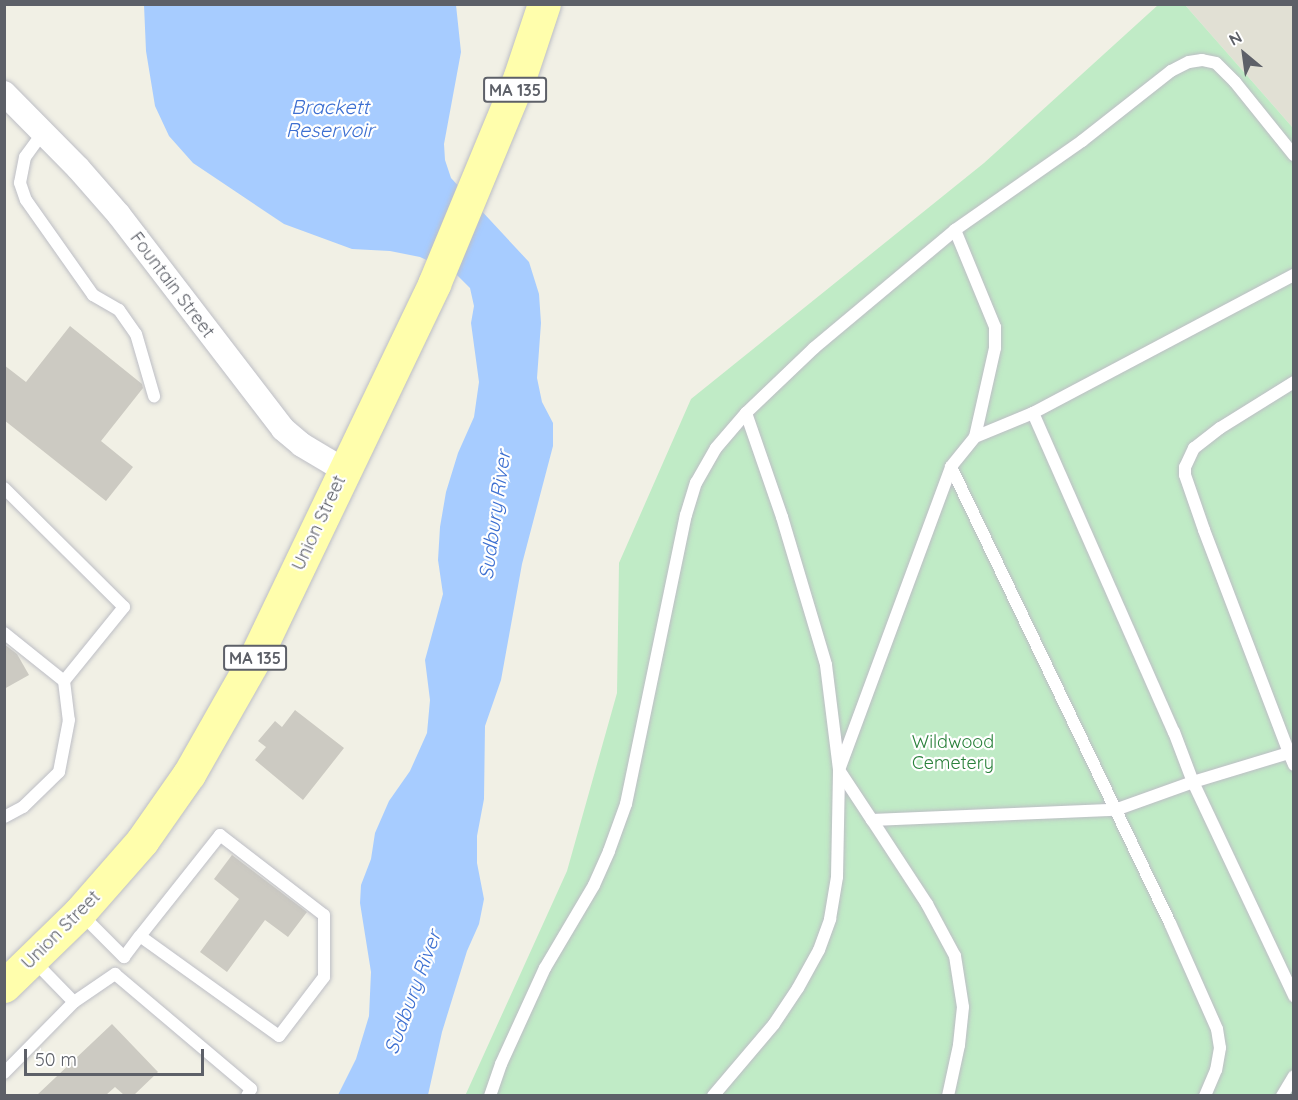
<!DOCTYPE html>
<style>
body{margin:0}
#map{position:relative;width:1298px;height:1100px;overflow:hidden;background:#f1f0e5;font-family:Quicksand,sans-serif}
div>[style]{position:absolute}
.education>*{inset:0;background:#e1e0d4}
.green>*{inset:0;background:#c0ebc6}
.water>*{inset:0;background:#a7ccff}
.building>*{inset:0;background:#cccac2}
.roads{filter:drop-shadow(0 0 2px #bdbec5) drop-shadow(0 0 2px #bdbec5)}
.lane>*{height:12px;margin:-6px;padding:0 6px;transform-origin:6px;border-radius:6px;background:#fff}
.street>*{height:24px;margin:-12px;padding:0 12px;transform-origin:12px;border-radius:12px;background:#fff}
.primary>*{height:33px;margin:-16.5px;padding:0 16.5px;transform-origin:16.5px;border-radius:16.5px;background:#fffeac}
span{translate:-50% -50%;white-space:nowrap;text-align:center;line-height:1.15;-webkit-text-stroke:4.5px #fff;paint-order:stroke}
.shield-label span{padding:2px 4px;background:#fff;border:2px solid;border-radius:4px;-webkit-text-stroke-width:0}
.shield-label{font-size:16px;color:#5d6068;font-weight:700}
.street-label{font-size:18px;color:#5d6068}
.park-label{font-size:18px;color:#2a813b}
.water-label{font-size:20px;color:#3c6fd1;font-style:italic}
.frame{position:absolute;inset:0;border:6px solid #5d6068;pointer-events:none}
.north{position:absolute;left:1214px;top:24px;width:60px;height:60px;-webkit-text-stroke:4px #fff;paint-order:stroke;rotate:331deg;font-size:16px;font-weight:700;line-height:24px;text-align:center;color:#5d6068}
.north::after{content:'';display:block;margin:auto;width:21px;height:27px;background:#5d6068;clip-path:polygon(50% 0,100% 100%,50% 72%,0 100%)}
.scale{position:absolute;left:24px;top:1049px;width:180px;height:27px;box-sizing:border-box;border:3px solid #5d6068;border-top:0;padding-left:8px;font-size:18px;line-height:21px;white-space:nowrap;color:#5d6068;-webkit-text-stroke:4px #fff;paint-order:stroke}
</style>
<div id="map">
<div class="education">
<i style="clip-path:polygon(1185px 5px,1293px 5px,1293px 128px)"></i>
</div>
<div class="green">
<i style="clip-path:polygon(1158px 5px,1185px 5px,1293px 128px,1293px 1095px,465px 1096px,567px 871px,617px 693px,619px 563px,691px 399px,984px 163px)"></i>
</div>
<div class="water">
<i style="clip-path:polygon(144px 5px,456px 5px,461px 52px,444px 144px,445px 160px,451px 178px,529px 262px,539px 294px,541px 323px,537px 378px,542px 402px,553px 423px,553px 446px,522px 564px,501px 680px,485px 726px,484px 799px,477px 836px,477px 863px,484px 899px,479px 924px,467px 951px,442px 1032px,428px 1095px,338px 1095px,356px 1059px,369px 1016px,371px 972px,360px 903px,361px 885px,371px 859px,375px 833px,389px 801px,410px 771px,427px 733px,430px 700px,425px 660px,443px 594px,438px 560px,440px 527px,446px 492px,458px 453px,474px 417px,479px 382px,471px 323px,474px 306px,470px 288px,455px 273px,420px 257px,390px 251px,352px 249px,284px 224px,193px 163px,169px 136px,155px 106px,146px 51px)"></i>
</div>
<div class="building">
<i style="clip-path:polygon(70px 326px,142px 384px,143px 388px,101px 441px,133px 467px,106px 501px,4px 420px,4px 365px,26px 382px)"></i>
<i style="clip-path:polygon(4px 644px,17px 654px,29px 675px,4px 689px)"></i>
<i style="clip-path:polygon(295px 710px,344px 748px,303px 800px,255px 760px,266px 747px,258px 741px,275px 721px,282px 727px)"></i>
<i style="clip-path:polygon(232px 855px,307px 912px,288px 937px,265px 920px,227px 972px,200px 952px,239px 899px,214px 879px)"></i>
<i style="clip-path:polygon(112px 1024px,158px 1072px,134px 1095px,124px 1095px,115px 1087px,106px 1095px,37px 1095px)"></i>
</div>
<div class="roads">
<div class="lane">
<i style="left:44px;top:131px;width:32px;rotate:126deg"></i>
<i style="left:25px;top:157px;width:26px;rotate:101deg"></i>
<i style="left:20px;top:183px;width:18px;rotate:71deg"></i>
<i style="left:26px;top:200px;width:116px;rotate:54.8deg"></i>
<i style="left:93px;top:295px;width:30px;rotate:30deg"></i>
<i style="left:119px;top:310px;width:29px;rotate:55deg"></i>
<i style="left:136px;top:334px;width:65px;rotate:73.8deg"></i>
<i style="left:955px;top:230px;width:105px;rotate:67.6deg"></i>
<i style="left:995px;top:327px;width:21px;rotate:90deg"></i>
<i style="left:995px;top:348px;width:91px;rotate:102.7deg"></i>
<i style="left:975px;top:437px;width:38px;rotate:129deg"></i>
<i style="left:951px;top:467px;width:506px;rotate:64.35deg"></i>
<i style="left:1170px;top:923px;width:116px;rotate:66.1deg"></i>
<i style="left:1217px;top:1029px;width:19px;rotate:81deg"></i>
<i style="left:1220px;top:1048px;width:22px;rotate:100deg"></i>
<i style="left:1216px;top:1070px;width:28px;rotate:113deg"></i>
<i style="left:1294px;top:382px;width:87px;rotate:148.1deg"></i>
<i style="left:1220px;top:428px;width:33px;rotate:142deg"></i>
<i style="left:1194px;top:448px;width:21px;rotate:115deg"></i>
<i style="left:1185px;top:467px;width:8px;rotate:90deg"></i>
<i style="left:1185px;top:475px;width:58px;rotate:70.9deg"></i>
<i style="left:1204px;top:530px;width:239px;rotate:69.1deg"></i>
<i style="left:1289px;top:753px;width:5px;rotate:-22deg"></i>
<i style="left:746px;top:413px;width:110px;rotate:70.9deg"></i>
<i style="left:782px;top:517px;width:154px;rotate:73.4deg"></i>
<i style="left:826px;top:665px;width:106px;rotate:82.9deg"></i>
<i style="left:839px;top:770px;width:323px;rotate:-69.7deg"></i>
<i style="left:1033px;top:413px;width:349px;rotate:66.2deg"></i>
<i style="left:1174px;top:732px;width:53px;rotate:69.2deg"></i>
<i style="left:1193px;top:782px;width:237px;rotate:64.7deg"></i>
<i style="left:975px;top:437px;width:63px;rotate:-22.5deg"></i>
<i style="left:1033px;top:413px;width:295px;rotate:-27.9deg"></i>
<i style="left:4px;top:488px;width:169px;rotate:44.8deg"></i>
<i style="left:124px;top:607px;width:95px;rotate:129deg"></i>
<i style="left:4px;top:633px;width:77px;rotate:38.7deg"></i>
<i style="left:64px;top:681px;width:39px;rotate:83deg"></i>
<i style="left:69px;top:720px;width:53px;rotate:100.9deg"></i>
<i style="left:59px;top:772px;width:50px;rotate:135.8deg"></i>
<i style="left:23px;top:807px;width:21px;rotate:152deg"></i>
<i style="left:81px;top:914px;width:61px;rotate:45deg"></i>
<i style="left:124px;top:957px;width:26px;rotate:-53deg"></i>
<i style="left:140px;top:936px;width:129px;rotate:-51.6deg"></i>
<i style="left:220px;top:835px;width:131px;rotate:37.6deg"></i>
<i style="left:324px;top:915px;width:62px;rotate:90deg"></i>
<i style="left:324px;top:977px;width:74px;rotate:127.3deg"></i>
<i style="left:279px;top:1036px;width:171px;rotate:-144.3deg"></i>
<i style="left:32px;top:959px;width:60px;rotate:45.7deg"></i>
<i style="left:74px;top:1002px;width:50px;rotate:-34.3deg"></i>
<i style="left:115px;top:974px;width:178px;rotate:40.2deg"></i>
<i style="left:251px;top:1089px;width:8px;rotate:120deg"></i>
<i style="left:4px;top:1073px;width:100px;rotate:-45.4deg"></i>
<i style="left:490px;top:1096px;width:34px;rotate:-71deg"></i>
<i style="left:501px;top:1064px;width:106px;rotate:-65.4deg"></i>
<i style="left:545px;top:968px;width:96px;rotate:-59.4deg"></i>
<i style="left:594px;top:885px;width:37px;rotate:-66deg"></i>
<i style="left:609px;top:851px;width:50px;rotate:-70.1deg"></i>
<i style="left:626px;top:804px;width:295px;rotate:-78.3deg"></i>
<i style="left:686px;top:515px;width:34px;rotate:-73deg"></i>
<i style="left:696px;top:483px;width:40px;rotate:-60.3deg"></i>
<i style="left:716px;top:448px;width:46px;rotate:-49.4deg"></i>
<i style="left:746px;top:413px;width:94px;rotate:-43.7deg"></i>
<i style="left:814px;top:348px;width:184px;rotate:-39.9deg"></i>
<i style="left:955px;top:230px;width:155px;rotate:-35deg"></i>
<i style="left:1082px;top:141px;width:113px;rotate:-38.2deg"></i>
<i style="left:1171px;top:71px;width:20px;rotate:-27deg"></i>
<i style="left:1189px;top:62px;width:13px;rotate:-9deg"></i>
<i style="left:1202px;top:60px;width:14px;rotate:12deg"></i>
<i style="left:1216px;top:63px;width:27px;rotate:45deg"></i>
<i style="left:1235px;top:82px;width:94px;rotate:51.1deg"></i>
<i style="left:713px;top:1096px;width:94px;rotate:-49.7deg"></i>
<i style="left:774px;top:1024px;width:43px;rotate:-56.3deg"></i>
<i style="left:798px;top:988px;width:43px;rotate:-61.1deg"></i>
<i style="left:819px;top:950px;width:33px;rotate:-70deg"></i>
<i style="left:830px;top:919px;width:43px;rotate:-80.5deg"></i>
<i style="left:837px;top:877px;width:107px;rotate:-88.9deg"></i>
<i style="left:839px;top:770px;width:60px;rotate:56.6deg"></i>
<i style="left:948px;top:1096px;width:52px;rotate:-77.8deg"></i>
<i style="left:959px;top:1045px;width:38px;rotate:-84deg"></i>
<i style="left:963px;top:1007px;width:52px;rotate:-98.9deg"></i>
<i style="left:955px;top:956px;width:59px;rotate:-118.3deg"></i>
<i style="left:927px;top:904px;width:100px;rotate:-123.2deg"></i>
<i style="left:872px;top:820px;width:243px;rotate:-2.4deg"></i>
<i style="left:1115px;top:810px;width:83px;rotate:-19.7deg"></i>
<i style="left:1193px;top:782px;width:100px;rotate:-16.8deg"></i>
<i style="left:1289px;top:753px;width:13px;rotate:67deg"></i>
<i style="left:1282px;top:1096px;width:23px;rotate:-59deg"></i>
</div>
<div class="street">
<i style="left:4px;top:93px;width:105px;rotate:45.4deg"></i>
<i style="left:78px;top:168px;width:62px;rotate:48.9deg"></i>
<i style="left:119px;top:215px;width:270px;rotate:52.5deg"></i>
<i style="left:283px;top:429px;width:25px;rotate:40deg"></i>
<i style="left:302px;top:445px;width:49px;rotate:30.8deg"></i>
</div>
<div class="primary">
<i style="left:4px;top:986px;width:105px;rotate:-44.2deg"></i>
<i style="left:79px;top:913px;width:96px;rotate:-48.8deg"></i>
<i style="left:142px;top:841px;width:82px;rotate:-55deg"></i>
<i style="left:189px;top:774px;width:133px;rotate:-60.4deg"></i>
<i style="left:255px;top:658px;width:415px;rotate:-64.4deg"></i>
<i style="left:434px;top:284px;width:225px;rotate:-67.5deg"></i>
<i style="left:520px;top:76px;width:76px;rotate:-71.6deg"></i>
</div>
</div>
<div class="shield-label">
<span style="left:515px;top:90px">MA 135</span>
<span style="left:255px;top:658px">MA 135</span>
</div>
<div class="street-label">
<span style="left:172px;top:285px;rotate:53deg">Fountain Street</span>
<span style="left:319px;top:523px;rotate:-65deg">Union Street</span>
<span style="left:61px;top:930px;rotate:-45deg">Union Street</span>
</div>
<div class="park-label">
<span style="left:953px;top:753px">Wildwood<br>Cemetery</span>
</div>
<div class="water-label">
<span style="left:330px;top:118px">Brackett<br>Reservoir</span>
<span style="left:494px;top:515px;rotate:-82deg">Sudbury River</span>
<span style="left:412px;top:992px;rotate:-70deg">Sudbury River</span>
</div>
<div class="frame"></div>
<div class="north">N</div>
<div class="scale">50 m</div>
</div>
